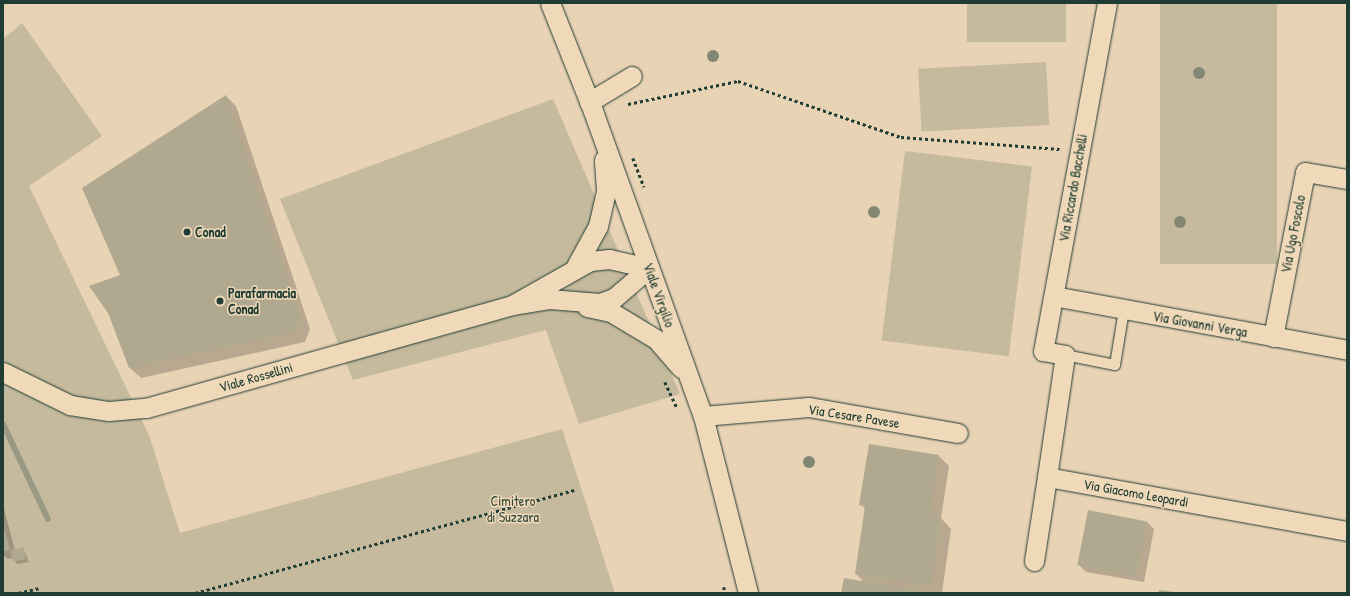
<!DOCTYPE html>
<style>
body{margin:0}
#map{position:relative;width:1350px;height:596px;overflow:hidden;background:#e8d3b4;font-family:"Patrick Hand",sans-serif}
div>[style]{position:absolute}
.green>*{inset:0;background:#c6ba9e;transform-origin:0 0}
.shadow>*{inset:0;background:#0003}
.stream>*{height:6px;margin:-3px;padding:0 3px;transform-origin:3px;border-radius:3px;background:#9a9983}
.building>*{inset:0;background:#b0a990;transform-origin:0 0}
.path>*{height:2.5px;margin-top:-1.25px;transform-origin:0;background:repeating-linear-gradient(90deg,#1f3d34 0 3px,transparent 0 6px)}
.roads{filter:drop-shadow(0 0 1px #1f3d34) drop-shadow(0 0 1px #1f3d34)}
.service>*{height:10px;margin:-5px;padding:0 5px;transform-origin:5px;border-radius:5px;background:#f0d9b9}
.minor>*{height:19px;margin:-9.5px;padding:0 9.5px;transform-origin:9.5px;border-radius:9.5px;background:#f0d9b9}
.trees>*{width:12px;height:12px;margin:-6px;border-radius:50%;background:#838874}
.dots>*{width:11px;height:11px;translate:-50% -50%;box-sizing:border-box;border:2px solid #f0d9b9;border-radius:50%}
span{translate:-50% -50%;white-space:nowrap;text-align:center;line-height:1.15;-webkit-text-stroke:3px #f0d9b9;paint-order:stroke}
.street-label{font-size:14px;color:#1f3d34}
.poi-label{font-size:14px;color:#1f3d34;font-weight:700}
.left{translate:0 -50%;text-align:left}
.park-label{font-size:14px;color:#304a3f}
.frame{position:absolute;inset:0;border:4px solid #1f3d34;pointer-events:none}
</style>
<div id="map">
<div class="green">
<i style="left:967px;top:3px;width:99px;height:39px"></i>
<i style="left:1160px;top:3px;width:117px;height:261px"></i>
<i style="clip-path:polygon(22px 23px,102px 136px,29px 186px,149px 435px,180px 533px,562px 429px,615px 593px,3px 593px,3px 39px)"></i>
<i style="left:1046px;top:62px;width:63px;height:128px;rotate:87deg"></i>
<i style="clip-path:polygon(553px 99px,680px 394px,579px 424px,546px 330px,353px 380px,280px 199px)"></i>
<i style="left:905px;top:151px;width:128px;height:191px;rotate:7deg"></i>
</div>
<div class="shadow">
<i style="clip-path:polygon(226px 96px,236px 106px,310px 329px,305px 342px,141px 378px,130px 368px,121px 276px)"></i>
<i style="clip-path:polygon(939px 456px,949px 466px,941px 518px,951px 529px,942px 593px,842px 593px,865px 583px,856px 574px,866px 510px,861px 504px)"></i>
<i style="clip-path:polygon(3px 505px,15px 550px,23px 548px,29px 562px,17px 564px,13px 558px,8px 559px,3px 555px)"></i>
<i style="clip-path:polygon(1147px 522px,1154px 529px,1144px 582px,1086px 572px,1079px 565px)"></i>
</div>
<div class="stream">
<i style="left:3px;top:424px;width:105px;rotate:64.7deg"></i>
</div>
<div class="building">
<i style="clip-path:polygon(226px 95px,301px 318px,295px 332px,129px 368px,108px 313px,89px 286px,120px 275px,82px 188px)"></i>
<i style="clip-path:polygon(869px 444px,939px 455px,930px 516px,941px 517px,931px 586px,855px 574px,865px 506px,859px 505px)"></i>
<i style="left:1088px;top:510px;width:60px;height:56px;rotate:11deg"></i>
<i style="clip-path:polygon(3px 524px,10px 550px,3px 552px)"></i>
<i style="left:23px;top:547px;width:12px;height:13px;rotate:76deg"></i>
<i style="clip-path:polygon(844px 578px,927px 592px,927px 593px,841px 593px)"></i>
<i style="clip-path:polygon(1159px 590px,1175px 592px,1175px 593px,1158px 593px)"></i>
</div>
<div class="path">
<i style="left:628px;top:104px;width:112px;rotate:-11.8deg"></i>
<i style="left:738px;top:81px;width:172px;rotate:19deg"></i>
<i style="left:901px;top:137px;width:159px;rotate:4.3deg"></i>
<i style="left:633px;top:158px;width:31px;rotate:69deg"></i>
<i style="left:665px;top:382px;width:29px;rotate:65deg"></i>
<i style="left:724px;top:587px;width:6px;rotate:81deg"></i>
<i style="left:18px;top:593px;width:22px;rotate:-13deg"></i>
<i style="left:195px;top:593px;width:393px;rotate:-15.2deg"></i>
</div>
<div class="roads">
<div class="service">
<i style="left:1065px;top:355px;width:51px;rotate:11.3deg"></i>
<i style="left:1115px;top:365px;width:56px;rotate:-80.7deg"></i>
</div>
<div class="minor">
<i style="left:550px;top:3px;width:116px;rotate:68.3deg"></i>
<i style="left:593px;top:111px;width:324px;rotate:70.2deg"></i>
<i style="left:703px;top:416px;width:183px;rotate:75.7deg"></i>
<i style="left:1107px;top:3px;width:354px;rotate:100.4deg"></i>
<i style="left:1043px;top:351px;width:22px;rotate:10deg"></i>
<i style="left:1065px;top:355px;width:123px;rotate:98.4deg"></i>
<i style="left:1047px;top:477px;width:305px;rotate:10.2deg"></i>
<i style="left:589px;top:102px;width:50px;rotate:-31.2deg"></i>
<i style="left:575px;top:268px;width:48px;rotate:-61.3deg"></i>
<i style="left:598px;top:226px;width:37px;rotate:-77deg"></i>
<i style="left:606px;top:190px;width:30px;rotate:-94deg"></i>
<i style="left:1054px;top:296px;width:298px;rotate:10.4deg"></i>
<i style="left:587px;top:307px;width:25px;rotate:12deg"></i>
<i style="left:611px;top:312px;width:52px;rotate:31deg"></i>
<i style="left:656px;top:339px;width:38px;rotate:49deg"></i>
<i style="left:1273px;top:337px;width:168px;rotate:-79deg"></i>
<i style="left:1305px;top:172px;width:43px;rotate:9.5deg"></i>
<i style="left:3px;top:372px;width:75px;rotate:26.2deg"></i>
<i style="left:70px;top:405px;width:39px;rotate:9deg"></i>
<i style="left:109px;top:411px;width:37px;rotate:-5deg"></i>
<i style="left:146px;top:408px;width:380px;rotate:-15.7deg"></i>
<i style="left:512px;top:305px;width:37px;rotate:-9deg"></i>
<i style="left:549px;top:299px;width:51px;rotate:4.5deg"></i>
<i style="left:600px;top:303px;width:15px;rotate:-20deg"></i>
<i style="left:614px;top:298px;width:46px;rotate:-40.6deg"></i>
<i style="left:649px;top:268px;width:41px;rotate:-167.3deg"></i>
<i style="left:609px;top:259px;width:19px;rotate:174deg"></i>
<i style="left:590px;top:261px;width:90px;rotate:150.6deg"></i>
<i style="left:703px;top:416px;width:106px;rotate:-4.9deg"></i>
<i style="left:809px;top:407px;width:151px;rotate:9.9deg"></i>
<i style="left:1034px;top:561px;width:85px;rotate:-81.2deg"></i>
</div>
</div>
<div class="trees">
<i style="left:713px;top:56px"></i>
<i style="left:1199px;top:73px"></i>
<i style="left:874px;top:212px"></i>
<i style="left:1180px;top:222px"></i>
<i style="left:809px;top:462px"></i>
</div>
<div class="dots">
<i style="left:187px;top:232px;background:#1f3d34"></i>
<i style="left:220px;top:301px;background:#1f3d34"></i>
</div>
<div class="street-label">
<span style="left:1073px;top:188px;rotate:-80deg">Via Riccardo Bacchelli</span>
<span style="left:1293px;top:234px;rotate:-79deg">Via Ugo Foscolo</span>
<span style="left:659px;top:295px;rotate:70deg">Viale Virgilio</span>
<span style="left:1200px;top:324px;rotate:10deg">Via Giovanni Verga</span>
<span style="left:256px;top:377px;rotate:-16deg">Viale Rossellini</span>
<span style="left:854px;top:416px;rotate:9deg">Via Cesare Pavese</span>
<span style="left:1136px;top:493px;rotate:10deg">Via Giacomo Leopardi</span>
</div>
<div class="poi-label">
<span class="left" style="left:195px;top:232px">Conad</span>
<span class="left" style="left:228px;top:301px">Parafarmacia<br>Conad</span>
</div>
<div class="park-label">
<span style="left:513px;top:509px">Cimitero<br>di Suzzara</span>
</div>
<div class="frame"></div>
</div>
